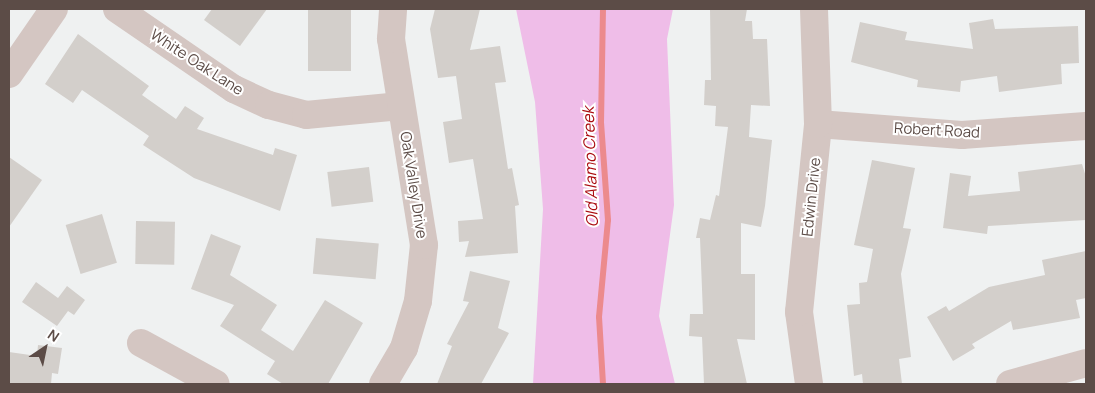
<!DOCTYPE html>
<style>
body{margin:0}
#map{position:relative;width:1095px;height:393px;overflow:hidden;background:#eff1f1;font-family:Manrope,sans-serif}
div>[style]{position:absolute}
.green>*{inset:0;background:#efbde8}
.stream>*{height:6px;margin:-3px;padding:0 3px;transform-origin:3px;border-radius:3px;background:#ec8a8d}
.building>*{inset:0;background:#d3cfcb;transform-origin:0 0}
.minor>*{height:28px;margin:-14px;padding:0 14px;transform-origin:14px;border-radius:14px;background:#d4c6c2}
span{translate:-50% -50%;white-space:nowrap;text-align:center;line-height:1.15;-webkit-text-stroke:4px #fff;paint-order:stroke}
.street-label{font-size:15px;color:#5c4c47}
.water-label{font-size:16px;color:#aa0c10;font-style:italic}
.frame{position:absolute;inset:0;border:10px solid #5c4c47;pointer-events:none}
.north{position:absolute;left:20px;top:323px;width:50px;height:50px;-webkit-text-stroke:4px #fff;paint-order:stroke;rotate:34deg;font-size:14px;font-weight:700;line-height:20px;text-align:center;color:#5c4c47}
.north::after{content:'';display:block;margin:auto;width:18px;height:22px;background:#5c4c47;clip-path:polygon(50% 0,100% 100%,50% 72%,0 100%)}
</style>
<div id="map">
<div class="green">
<i style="clip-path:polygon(516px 9px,673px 9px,667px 39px,674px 205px,659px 316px,675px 384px,533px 384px,543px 209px,535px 102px)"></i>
</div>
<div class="stream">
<i style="left:603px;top:384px;width:67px;rotate:-93.4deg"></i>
<i style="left:599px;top:317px;width:97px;rotate:-84.7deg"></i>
<i style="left:608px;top:220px;width:97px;rotate:-94.1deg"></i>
<i style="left:601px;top:123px;width:114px;rotate:-89deg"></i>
</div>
<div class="building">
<i style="clip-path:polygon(212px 9px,267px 9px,240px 46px,204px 20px)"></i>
<i style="left:308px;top:9px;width:43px;height:62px"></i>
<i style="clip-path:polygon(435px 9px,480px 9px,470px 50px,500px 46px,506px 82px,495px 83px,508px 169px,512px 168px,519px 205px,515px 206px,518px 253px,465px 257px,469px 241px,459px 242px,458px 221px,483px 219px,473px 159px,449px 163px,443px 122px,462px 119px,456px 76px,438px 78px,430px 29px)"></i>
<i style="clip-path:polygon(710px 9px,747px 9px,745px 21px,752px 21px,753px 39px,767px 39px,770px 106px,751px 105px,749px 137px,772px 140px,765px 206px,761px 227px,741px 223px,741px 274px,755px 274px,755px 340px,737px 339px,747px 384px,704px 384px,702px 337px,689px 336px,690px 314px,703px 314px,700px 238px,696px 238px,700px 218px,710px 220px,716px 195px,719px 196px,728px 127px,715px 126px,716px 106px,704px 105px,705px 80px,711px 80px)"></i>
<i style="clip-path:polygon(993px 19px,995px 29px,1078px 26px,1079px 63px,1061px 64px,1062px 84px,999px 92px,997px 76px,961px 81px,960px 92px,917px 87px,918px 80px,851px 62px,860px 22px,907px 32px,905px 40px,973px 49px,969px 23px)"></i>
<i style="clip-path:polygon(78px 34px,149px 86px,142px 95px,176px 119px,185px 106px,204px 118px,197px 129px,273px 155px,275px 148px,297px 155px,280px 211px,194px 178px,143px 145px,149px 136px,82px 90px,73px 103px,45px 84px)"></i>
<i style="clip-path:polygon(9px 157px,42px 180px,9px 227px)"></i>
<i style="clip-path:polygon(872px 160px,915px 168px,903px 228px,911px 229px,901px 274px,911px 357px,899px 359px,902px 384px,863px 384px,862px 374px,854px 376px,847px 305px,860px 304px,859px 283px,867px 282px,873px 249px,854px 245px)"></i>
<i style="clip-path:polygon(1082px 164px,1086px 177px,1086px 220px,988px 226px,987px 234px,943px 228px,950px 173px,971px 176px,968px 196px,1020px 191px,1018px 172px)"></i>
<i style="left:369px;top:167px;width:35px;height:42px;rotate:83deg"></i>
<i style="left:102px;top:214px;width:51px;height:38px;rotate:73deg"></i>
<i style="left:136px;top:221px;width:39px;height:43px;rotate:1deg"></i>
<i style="clip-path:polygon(211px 234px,241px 246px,230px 275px,277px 305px,261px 330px,293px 351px,325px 300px,363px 323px,328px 384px,283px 384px,267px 374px,275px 361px,220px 326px,234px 305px,191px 289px)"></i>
<i style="left:316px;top:238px;width:63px;height:36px;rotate:5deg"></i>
<i style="clip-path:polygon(1086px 251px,1086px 298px,1076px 300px,1080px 318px,1013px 330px,1011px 321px,972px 344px,975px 348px,953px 361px,927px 317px,946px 306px,949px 311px,989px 287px,1045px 275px,1042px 260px)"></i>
<i style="clip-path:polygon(470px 271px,510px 281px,498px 328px,509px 333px,481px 384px,437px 384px,452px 346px,447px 344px,469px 302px,463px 301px)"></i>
<i style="clip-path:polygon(36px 282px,58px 298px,67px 286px,85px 300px,74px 315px,68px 311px,57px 326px,22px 302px)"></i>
<i style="clip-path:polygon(38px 345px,62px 348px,58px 374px,52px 373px,51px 384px,9px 384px,9px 352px,37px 356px)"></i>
</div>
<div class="minor">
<i style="left:117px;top:9px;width:142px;rotate:34.4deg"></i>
<i style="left:234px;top:89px;width:38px;rotate:25deg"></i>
<i style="left:269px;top:105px;width:38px;rotate:15deg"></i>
<i style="left:306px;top:115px;width:95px;rotate:-5.4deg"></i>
<i style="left:9px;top:74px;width:79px;rotate:-55.3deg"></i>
<i style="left:818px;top:124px;width:144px;rotate:4.4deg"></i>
<i style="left:962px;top:135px;width:124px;rotate:-4.2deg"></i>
<i style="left:141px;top:343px;width:85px;rotate:28.7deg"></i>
<i style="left:383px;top:384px;width:42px;rotate:-59.7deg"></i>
<i style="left:404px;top:348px;width:49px;rotate:-73.4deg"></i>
<i style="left:418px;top:301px;width:56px;rotate:-83.9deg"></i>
<i style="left:424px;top:245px;width:209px;rotate:-99.1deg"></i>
<i style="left:391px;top:39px;width:30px;rotate:-86deg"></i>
<i style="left:809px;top:384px;width:73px;rotate:-97.9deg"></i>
<i style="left:799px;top:312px;width:189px;rotate:-84.2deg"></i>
<i style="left:818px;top:124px;width:115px;rotate:-92deg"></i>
<i style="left:1010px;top:384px;width:79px;rotate:-15.4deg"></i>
</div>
<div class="street-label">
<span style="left:197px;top:62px;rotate:33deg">White Oak Lane</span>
<span style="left:937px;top:130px;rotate:3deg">Robert Road</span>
<span style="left:414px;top:185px;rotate:81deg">Oak Valley Drive</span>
<span style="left:811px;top:197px;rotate:-84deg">Edwin Drive</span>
</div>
<div class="water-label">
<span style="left:590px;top:167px;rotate:-92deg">Old Alamo Creek</span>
</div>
<div class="frame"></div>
<div class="north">N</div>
</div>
